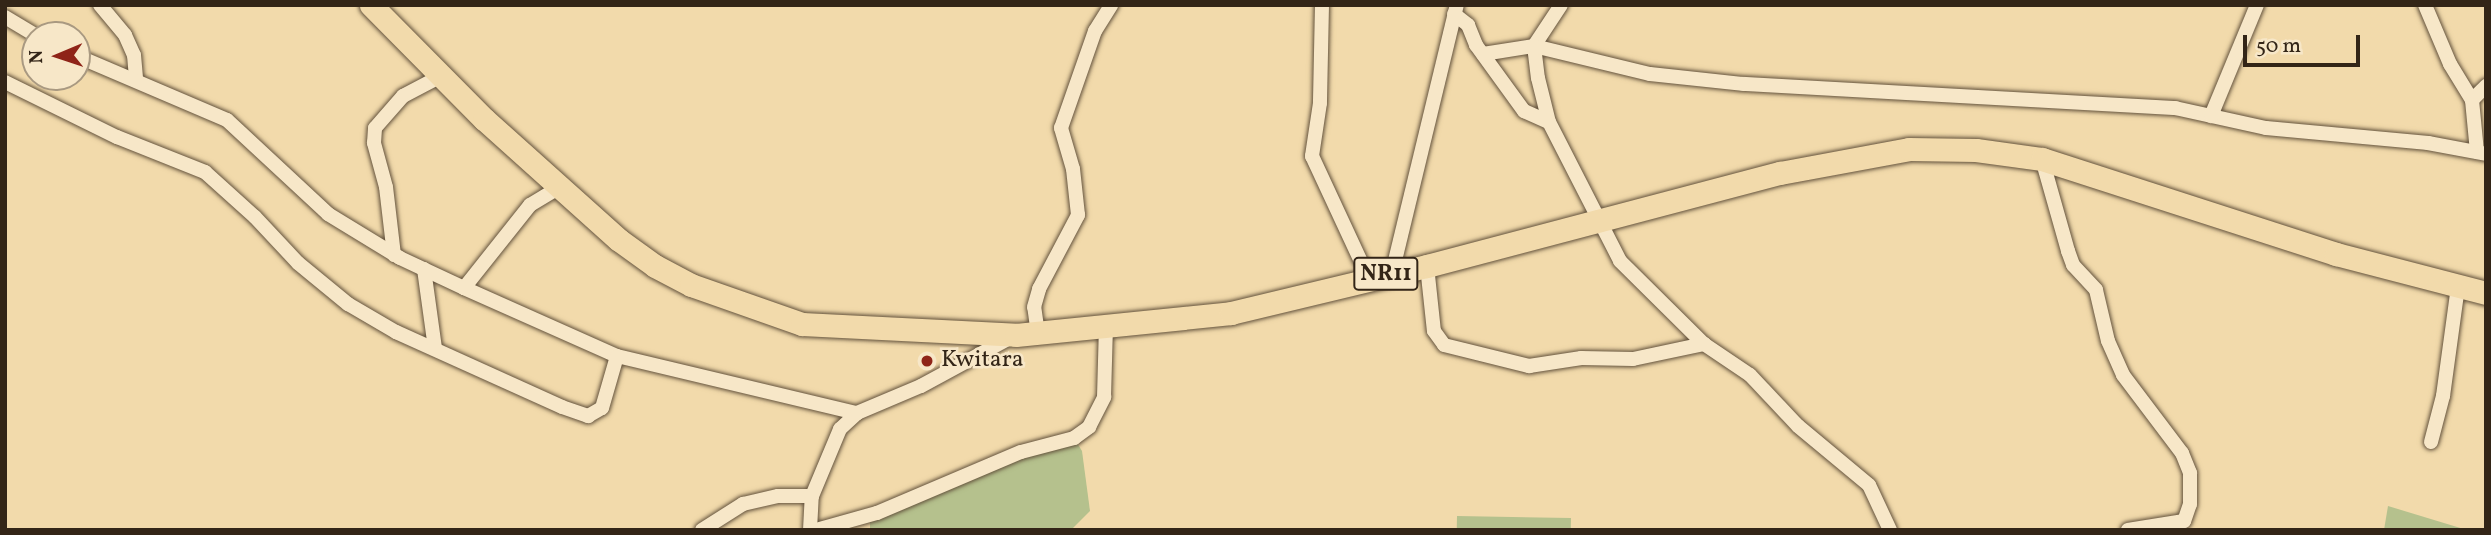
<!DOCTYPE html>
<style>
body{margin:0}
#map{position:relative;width:2491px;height:535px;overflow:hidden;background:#f2daab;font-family:Vollkorn,serif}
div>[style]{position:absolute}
.green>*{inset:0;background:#b5c18d;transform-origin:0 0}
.roads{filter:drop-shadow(0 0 2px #63523c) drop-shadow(0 0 2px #63523c)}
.minor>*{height:14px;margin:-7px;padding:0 7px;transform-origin:7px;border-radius:7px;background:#f7e7c8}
.trunk>*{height:23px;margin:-11.5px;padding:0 11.5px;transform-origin:11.5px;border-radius:11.5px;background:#f2daab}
.dots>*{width:19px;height:19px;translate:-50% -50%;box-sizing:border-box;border:4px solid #f7e7c8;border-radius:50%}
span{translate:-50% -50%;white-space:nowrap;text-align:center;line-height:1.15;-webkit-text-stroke:5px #f7e7c8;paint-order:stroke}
.shield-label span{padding:2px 5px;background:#f7e7c8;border:2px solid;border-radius:5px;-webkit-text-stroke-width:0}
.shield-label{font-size:23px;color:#332517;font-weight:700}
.poi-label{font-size:24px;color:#332517}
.left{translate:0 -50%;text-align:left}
.frame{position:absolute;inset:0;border:7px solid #332517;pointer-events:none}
.north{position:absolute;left:21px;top:21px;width:70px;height:70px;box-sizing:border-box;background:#f7e7c8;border:2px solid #a99981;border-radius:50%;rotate:268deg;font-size:19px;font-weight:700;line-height:28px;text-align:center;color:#332517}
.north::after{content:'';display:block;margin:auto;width:24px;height:32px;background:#8f2418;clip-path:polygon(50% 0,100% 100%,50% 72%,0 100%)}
.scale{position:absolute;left:2243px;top:35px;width:117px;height:32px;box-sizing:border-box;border:4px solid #332517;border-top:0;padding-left:9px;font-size:21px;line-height:24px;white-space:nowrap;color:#332517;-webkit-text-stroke:5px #f7e7c8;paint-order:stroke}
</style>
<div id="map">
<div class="green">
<i style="clip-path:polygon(1074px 438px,1082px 451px,1090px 511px,1071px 530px,870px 530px,870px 515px)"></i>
<i style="clip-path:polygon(2388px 506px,2467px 530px,2384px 530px)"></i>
<i style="left:1457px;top:516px;width:114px;height:14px;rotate:1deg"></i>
</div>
<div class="roads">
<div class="minor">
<i style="left:100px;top:5px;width:39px;rotate:50deg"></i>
<i style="left:125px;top:35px;width:22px;rotate:66deg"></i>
<i style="left:134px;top:55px;width:23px;rotate:85deg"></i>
<i style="left:1322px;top:5px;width:98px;rotate:91.2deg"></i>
<i style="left:1320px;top:103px;width:54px;rotate:98.6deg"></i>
<i style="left:1312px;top:156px;width:136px;rotate:65.1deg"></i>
<i style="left:1561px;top:5px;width:49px;rotate:123.4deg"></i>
<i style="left:1534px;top:46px;width:32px;rotate:83deg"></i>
<i style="left:1538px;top:78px;width:45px;rotate:76deg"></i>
<i style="left:1549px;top:122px;width:156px;rotate:62.9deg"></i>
<i style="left:1620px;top:261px;width:118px;rotate:44.7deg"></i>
<i style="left:1704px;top:344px;width:55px;rotate:34deg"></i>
<i style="left:1750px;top:375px;width:70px;rotate:46.7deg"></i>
<i style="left:1798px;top:426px;width:92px;rotate:39.7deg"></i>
<i style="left:1869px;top:485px;width:50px;rotate:65deg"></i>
<i style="left:2425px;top:5px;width:64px;rotate:67deg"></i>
<i style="left:2450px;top:64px;width:42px;rotate:58.6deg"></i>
<i style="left:2472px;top:100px;width:52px;rotate:84.5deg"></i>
<i style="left:1454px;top:14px;width:18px;rotate:38deg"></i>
<i style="left:1468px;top:25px;width:22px;rotate:68deg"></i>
<i style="left:1476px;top:45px;width:82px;rotate:54deg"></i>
<i style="left:1524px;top:111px;width:27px;rotate:24deg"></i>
<i style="left:5px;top:17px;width:35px;rotate:31deg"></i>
<i style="left:1483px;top:54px;width:52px;rotate:-8.9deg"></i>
<i style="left:1534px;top:46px;width:119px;rotate:13.6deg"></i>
<i style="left:1650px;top:74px;width:95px;rotate:6.1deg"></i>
<i style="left:1744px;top:84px;width:432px;rotate:3.2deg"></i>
<i style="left:2175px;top:108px;width:93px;rotate:12.4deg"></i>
<i style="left:2266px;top:128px;width:163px;rotate:5.3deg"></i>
<i style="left:2428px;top:143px;width:59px;rotate:10.7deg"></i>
<i style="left:77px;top:56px;width:163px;rotate:23.1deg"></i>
<i style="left:227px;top:120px;width:138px;rotate:42.9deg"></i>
<i style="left:328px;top:214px;width:84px;rotate:31.4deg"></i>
<i style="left:400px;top:258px;width:71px;rotate:25.1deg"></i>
<i style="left:464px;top:288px;width:167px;rotate:24deg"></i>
<i style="left:617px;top:356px;width:247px;rotate:13.4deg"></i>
<i style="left:5px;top:82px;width:125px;rotate:26.2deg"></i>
<i style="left:117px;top:137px;width:95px;rotate:21.7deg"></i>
<i style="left:205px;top:172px;width:67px;rotate:42deg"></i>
<i style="left:255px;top:217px;width:63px;rotate:46.9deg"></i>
<i style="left:298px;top:263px;width:65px;rotate:39.4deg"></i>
<i style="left:348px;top:304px;width:56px;rotate:30.3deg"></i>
<i style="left:396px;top:332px;width:182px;rotate:24.3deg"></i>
<i style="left:562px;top:407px;width:28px;rotate:19deg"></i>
<i style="left:588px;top:416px;width:16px;rotate:-30deg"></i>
<i style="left:602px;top:408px;width:54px;rotate:-73.9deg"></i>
<i style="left:2472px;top:100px;width:20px;rotate:-45deg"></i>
<i style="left:2211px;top:116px;width:120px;rotate:-67.5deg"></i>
<i style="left:2042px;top:159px;width:96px;rotate:74.2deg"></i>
<i style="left:2068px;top:251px;width:15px;rotate:70deg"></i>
<i style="left:2073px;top:265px;width:34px;rotate:47deg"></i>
<i style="left:2096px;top:290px;width:52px;rotate:76.8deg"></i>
<i style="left:2108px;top:341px;width:37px;rotate:66deg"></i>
<i style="left:2123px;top:375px;width:98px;rotate:52.9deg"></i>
<i style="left:2182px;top:453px;width:22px;rotate:68deg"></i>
<i style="left:2190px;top:473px;width:31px;rotate:90deg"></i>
<i style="left:2190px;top:504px;width:18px;rotate:109deg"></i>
<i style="left:2184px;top:521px;width:57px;rotate:170.9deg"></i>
<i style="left:394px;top:255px;width:68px;rotate:-96.7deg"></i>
<i style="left:386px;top:187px;width:46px;rotate:-105.3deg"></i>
<i style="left:374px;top:143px;width:15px;rotate:-86deg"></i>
<i style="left:375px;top:128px;width:43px;rotate:-48.8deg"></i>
<i style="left:403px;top:96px;width:43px;rotate:-27.8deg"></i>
<i style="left:1427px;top:266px;width:65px;rotate:83.9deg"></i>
<i style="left:1434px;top:331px;width:17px;rotate:54deg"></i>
<i style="left:1444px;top:345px;width:88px;rotate:13.9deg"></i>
<i style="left:1529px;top:366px;width:53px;rotate:-8.7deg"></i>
<i style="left:1581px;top:358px;width:52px;rotate:1.1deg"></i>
<i style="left:1633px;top:359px;width:73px;rotate:-11.9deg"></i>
<i style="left:424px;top:269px;width:80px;rotate:82.1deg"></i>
<i style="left:1392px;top:273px;width:276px;rotate:-76.4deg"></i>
<i style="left:464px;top:288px;width:106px;rotate:-51.5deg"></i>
<i style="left:530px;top:205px;width:31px;rotate:-31deg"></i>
<i style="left:1038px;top:334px;width:27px;rotate:-98deg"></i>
<i style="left:1034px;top:307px;width:19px;rotate:-74deg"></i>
<i style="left:1039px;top:289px;width:84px;rotate:-62.2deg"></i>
<i style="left:1078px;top:215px;width:46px;rotate:-96.2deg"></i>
<i style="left:1073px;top:169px;width:43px;rotate:-106.3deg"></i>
<i style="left:1061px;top:128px;width:103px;rotate:-70.7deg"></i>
<i style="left:1095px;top:31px;width:31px;rotate:-58deg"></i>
<i style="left:2431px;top:442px;width:48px;rotate:-75.4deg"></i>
<i style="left:2443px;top:396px;width:110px;rotate:-82.2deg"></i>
<i style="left:702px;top:530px;width:49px;rotate:-32.4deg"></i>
<i style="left:743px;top:504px;width:36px;rotate:-13deg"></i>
<i style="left:778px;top:496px;width:34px"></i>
<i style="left:810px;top:530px;width:34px;rotate:-87deg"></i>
<i style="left:812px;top:496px;width:73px;rotate:-67.3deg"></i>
<i style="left:840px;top:429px;width:23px;rotate:-43deg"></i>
<i style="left:857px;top:413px;width:69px;rotate:-22.9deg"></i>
<i style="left:921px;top:386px;width:99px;rotate:-28.4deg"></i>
<i style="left:816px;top:530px;width:63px;rotate:-15.6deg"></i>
<i style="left:877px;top:513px;width:156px;rotate:-23deg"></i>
<i style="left:1021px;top:452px;width:55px;rotate:-14.8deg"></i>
<i style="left:1074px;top:438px;width:19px;rotate:-36deg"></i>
<i style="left:1089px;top:427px;width:34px;rotate:-63deg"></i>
<i style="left:1104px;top:397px;width:71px;rotate:-88.4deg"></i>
</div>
<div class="trunk">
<i style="left:371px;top:5px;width:161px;rotate:45.3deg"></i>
<i style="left:484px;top:119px;width:181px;rotate:41.9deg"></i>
<i style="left:619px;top:240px;width:44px;rotate:35.8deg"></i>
<i style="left:655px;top:266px;width:41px;rotate:27.8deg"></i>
<i style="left:691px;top:285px;width:118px;rotate:19.4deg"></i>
<i style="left:802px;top:324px;width:214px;rotate:2.9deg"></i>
<i style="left:1016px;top:335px;width:216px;rotate:-5.8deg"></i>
<i style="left:1231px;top:313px;width:202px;rotate:-13.5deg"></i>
<i style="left:1427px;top:266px;width:365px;rotate:-14.8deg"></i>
<i style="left:1780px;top:173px;width:131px;rotate:-10.5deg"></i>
<i style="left:1909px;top:149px;width:67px;rotate:0.9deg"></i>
<i style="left:1976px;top:150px;width:67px;rotate:7.8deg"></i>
<i style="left:2042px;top:159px;width:309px;rotate:17.9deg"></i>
<i style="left:2336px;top:254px;width:155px;rotate:14.6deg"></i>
</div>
</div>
<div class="dots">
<i style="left:927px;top:361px;background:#8f2418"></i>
</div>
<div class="shield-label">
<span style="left:1386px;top:274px">NR11</span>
</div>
<div class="poi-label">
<span class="left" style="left:941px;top:361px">Kwitara</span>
</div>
<div class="frame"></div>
<div class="north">N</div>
<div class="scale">50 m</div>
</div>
